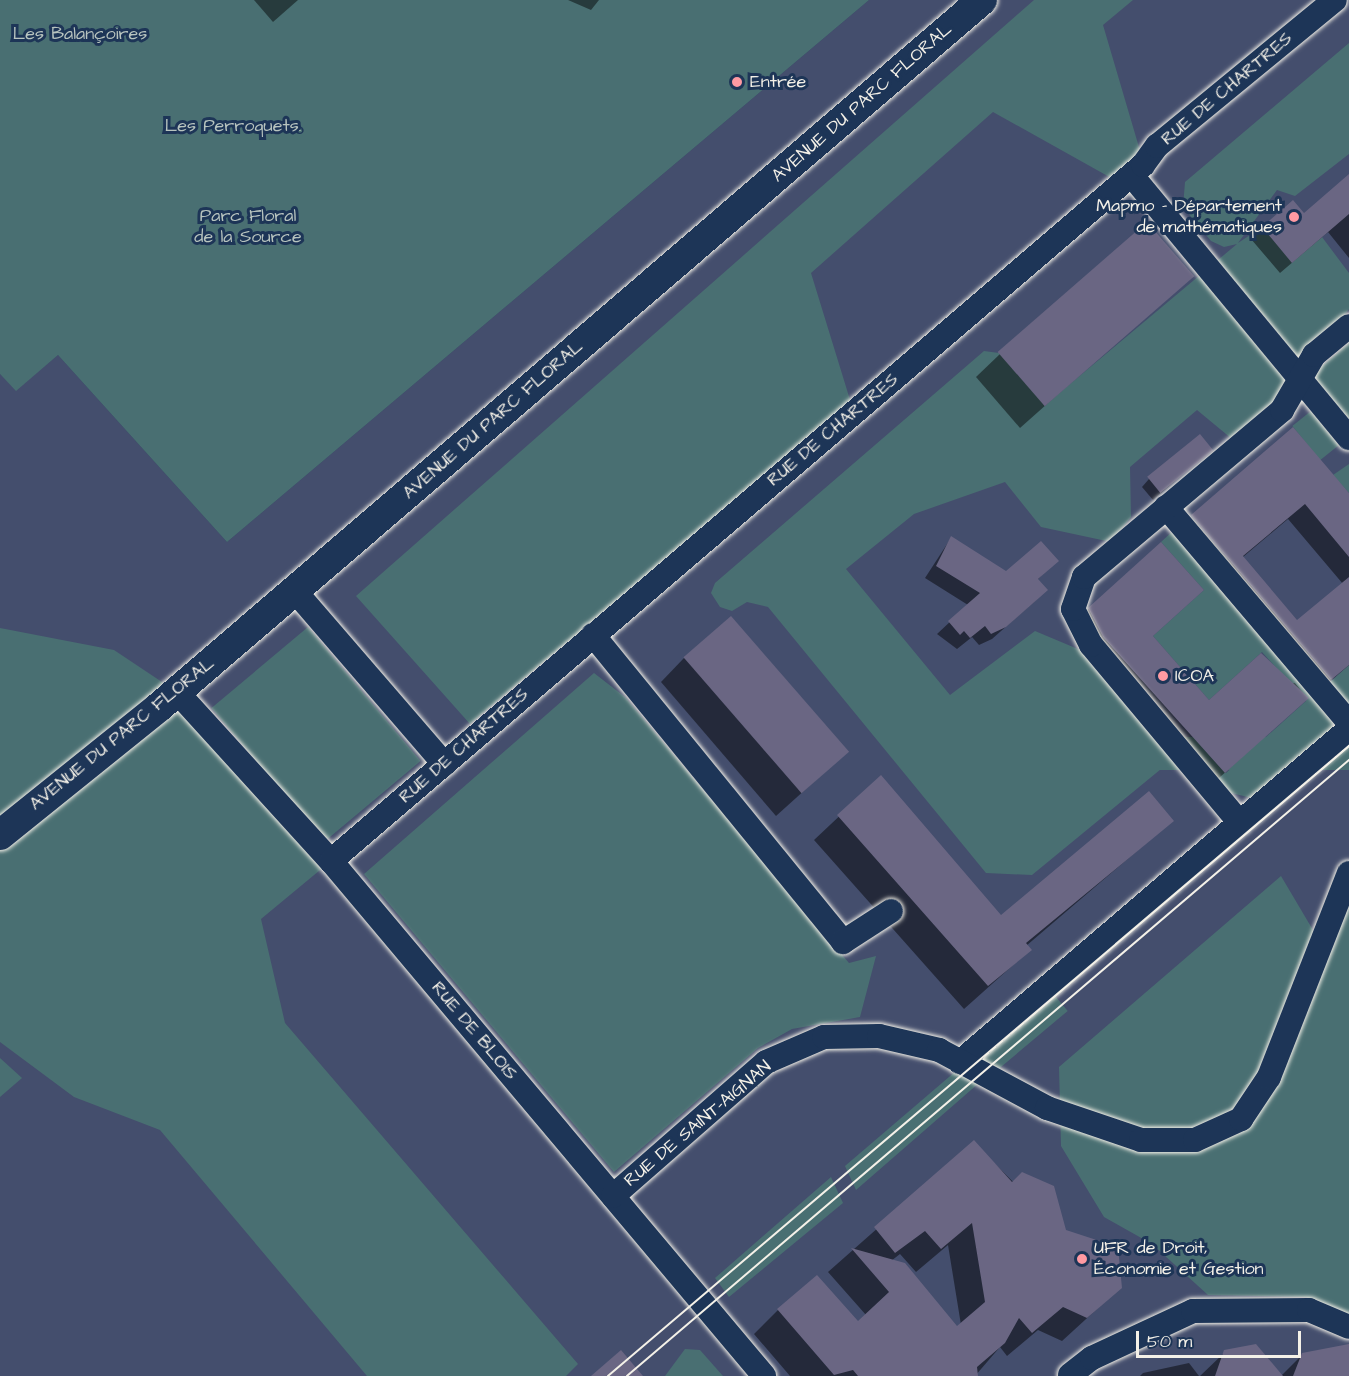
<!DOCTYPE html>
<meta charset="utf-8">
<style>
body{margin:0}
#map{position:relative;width:1349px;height:1376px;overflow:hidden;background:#344464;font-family:"Architects Daughter",sans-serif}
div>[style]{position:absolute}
.built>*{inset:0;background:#444e6d}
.green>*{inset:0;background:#496f72;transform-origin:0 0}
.shadow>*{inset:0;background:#0007}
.building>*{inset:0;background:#6a6683;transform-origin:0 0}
.roads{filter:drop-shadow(0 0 2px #f4f1e8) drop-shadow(0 0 2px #f4f1e8)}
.minor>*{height:24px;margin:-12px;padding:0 12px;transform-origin:12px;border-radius:12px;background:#1d3557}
.major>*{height:30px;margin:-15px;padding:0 15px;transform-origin:15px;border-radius:15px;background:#1d3557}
.tram>*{height:1.5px;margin:-0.75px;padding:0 0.75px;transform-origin:0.75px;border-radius:0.75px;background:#f4f1e8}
.dots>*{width:16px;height:16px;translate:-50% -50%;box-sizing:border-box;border:3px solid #1d3557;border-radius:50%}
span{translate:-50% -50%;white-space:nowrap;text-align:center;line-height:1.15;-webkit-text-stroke:6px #1d3557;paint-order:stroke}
.park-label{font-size:18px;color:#b8c4bf}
.poi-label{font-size:18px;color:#f4f1e8}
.left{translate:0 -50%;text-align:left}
.right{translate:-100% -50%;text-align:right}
.street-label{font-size:18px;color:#f4f1e8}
.scale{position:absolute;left:1136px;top:1331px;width:165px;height:27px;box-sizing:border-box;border:3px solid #f4f1e8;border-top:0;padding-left:8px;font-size:18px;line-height:21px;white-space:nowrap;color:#f4f1e8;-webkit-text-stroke:4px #1d3557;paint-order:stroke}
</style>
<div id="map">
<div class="built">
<i style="clip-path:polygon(869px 0,1349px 0,1349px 1376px,0 1376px,0 374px,16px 390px,58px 355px,227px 542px)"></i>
</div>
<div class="green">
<i style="clip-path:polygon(0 0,869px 0,227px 542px,58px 355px,16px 391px,0 374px)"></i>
<i style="clip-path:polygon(1034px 0,1133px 0,1103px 25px,1141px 154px,1113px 179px,993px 112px,811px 273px,851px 403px,470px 724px,356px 596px)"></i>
<i style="clip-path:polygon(1349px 43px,1349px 154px,1295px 196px,1277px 190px,1238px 243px,1262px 227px,1292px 262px,1322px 237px,1349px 273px,1349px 309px,1284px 393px,1232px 439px,1197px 410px,1130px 467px,1131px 517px,1111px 542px,1041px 527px,1005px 482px,914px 514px,846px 569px,950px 695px,1035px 631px,1085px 652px,1172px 760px,1032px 875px,986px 873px,768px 607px,747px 602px,732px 611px,720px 607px,711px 593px,715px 583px,984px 351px,999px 353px,1045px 405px,1237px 244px,1224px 247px,1211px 241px,1183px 207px,1185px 182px)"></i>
<i style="clip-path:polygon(1349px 343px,1349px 419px,1316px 380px,1316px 371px)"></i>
<i style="left:1311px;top:411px;width:44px;height:24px;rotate:51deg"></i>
<i style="clip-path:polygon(1349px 464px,1349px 493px,1333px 475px)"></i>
<i style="clip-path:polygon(1174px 530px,1333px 722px,1332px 731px,1256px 799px,1227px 792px,1205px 773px,1215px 762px,1226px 773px,1306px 701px,1262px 652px,1209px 700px,1153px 636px,1204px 590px,1161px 542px)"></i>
<i style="left:308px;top:627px;width:175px;height:126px;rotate:50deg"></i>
<i style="clip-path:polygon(0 628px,114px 650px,177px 692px,331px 861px,261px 919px,285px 1023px,578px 1364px,566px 1376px,367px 1376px,160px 1130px,74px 1097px,0 1042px)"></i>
<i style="clip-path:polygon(1349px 665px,1349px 705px,1329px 683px)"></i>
<i style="clip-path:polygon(594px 673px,625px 697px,849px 963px,876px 956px,860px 1017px,792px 1029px,758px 1048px,614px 1172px,364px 874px)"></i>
<i style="left:1349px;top:737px;width:33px;height:381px;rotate:90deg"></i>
<i style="clip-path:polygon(1281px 876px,1326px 952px,1349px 893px,1349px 1319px,1306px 1297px,1208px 1295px,1152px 1244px,1104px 1217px,1061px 1146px,1059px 1067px)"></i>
<i style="left:1051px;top:991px;width:26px;height:102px;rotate:50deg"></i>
<i style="clip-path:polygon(0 1058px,22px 1078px,0 1097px)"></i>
<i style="clip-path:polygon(956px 1071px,979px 1083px,856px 1190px,845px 1166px)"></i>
<i style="clip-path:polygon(831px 1177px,843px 1203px,729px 1297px,715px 1278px)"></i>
<i style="clip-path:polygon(685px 1349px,700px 1350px,723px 1376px,665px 1376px)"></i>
</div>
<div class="shadow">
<i style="clip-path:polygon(254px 0,298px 0,273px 22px)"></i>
<i style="clip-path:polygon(568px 0,599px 0,591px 10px)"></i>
<i style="clip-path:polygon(1349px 188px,1349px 258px,1328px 232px,1280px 273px,1251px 239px,1263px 228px,1304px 215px)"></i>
<i style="clip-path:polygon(1192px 275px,1020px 428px,976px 377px,1000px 354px)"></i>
<i style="clip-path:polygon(1203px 457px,1153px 500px,1142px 487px,1149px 479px)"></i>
<i style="clip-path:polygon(evenodd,1349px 494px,1349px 665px,1314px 695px,1176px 532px,1191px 517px,1234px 567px,1194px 515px,1349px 494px,1288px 519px,1343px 584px,1297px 622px,1243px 557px,1288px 519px)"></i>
<i style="clip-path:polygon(951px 538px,1006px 573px,1057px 561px,1037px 580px,1046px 590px,1034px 602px,992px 639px,979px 645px,972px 637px,957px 649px,937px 634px,968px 605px,925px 578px)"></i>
<i style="clip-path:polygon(1090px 607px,1151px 637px,1209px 702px,1295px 683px,1307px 698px,1208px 788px,1074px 624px)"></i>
<i style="clip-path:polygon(684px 658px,847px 752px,776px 816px,661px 682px)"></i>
<i style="clip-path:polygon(881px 777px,1001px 917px,1172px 821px,1026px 946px,1030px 950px,964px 1009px,814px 840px)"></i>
<i style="clip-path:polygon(evenodd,974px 1143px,1120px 1288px,1062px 1341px,1038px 1330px,1007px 1356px,1000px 1347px,975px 1376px,790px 1376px,754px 1334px,778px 1310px,858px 1323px,866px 1315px,828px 1272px,974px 1143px,948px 1245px,961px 1325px,956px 1329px,891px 1261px,900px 1254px,916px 1272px,948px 1245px)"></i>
<i style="clip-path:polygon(1225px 1352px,1281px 1376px,1303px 1354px,1349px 1353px,1349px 1376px,1200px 1376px)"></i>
<i style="clip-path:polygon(1189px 1363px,1199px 1376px,1140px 1376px,1143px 1373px)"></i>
</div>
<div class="building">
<i style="clip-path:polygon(1349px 174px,1349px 214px,1292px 263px,1262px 227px,1293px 200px,1304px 213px)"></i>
<i style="left:1147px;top:222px;width:72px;height:198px;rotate:49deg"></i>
<i style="clip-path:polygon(1293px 427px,1349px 493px,1349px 557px,1305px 504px,1243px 556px,1297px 620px,1349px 577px,1349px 665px,1331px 680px,1191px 515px)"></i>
<i style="left:1200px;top:434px;width:21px;height:68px;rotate:51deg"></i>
<i style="clip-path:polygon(951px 536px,1006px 571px,1041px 541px,1059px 561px,1038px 579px,1048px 590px,1006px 627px,991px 634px,985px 626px,970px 638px,964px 631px,960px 635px,948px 621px,980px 593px,936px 566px)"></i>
<i style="clip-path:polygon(1161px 542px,1204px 590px,1153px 636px,1209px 700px,1261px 653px,1309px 698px,1225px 773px,1103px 637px,1088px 608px)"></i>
<i style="left:731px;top:616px;width:180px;height:63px;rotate:49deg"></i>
<i style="clip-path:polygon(881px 775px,1001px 915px,1149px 791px,1174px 821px,1026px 943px,1032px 950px,988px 986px,837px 815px)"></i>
<i style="clip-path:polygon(974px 1140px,1012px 1182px,1022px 1172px,1054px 1186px,1066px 1230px,1118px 1247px,1122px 1288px,1087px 1318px,1063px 1307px,1032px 1333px,1019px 1318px,1005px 1343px,977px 1367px,978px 1376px,858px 1376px,853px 1370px,834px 1375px,777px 1309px,817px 1275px,858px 1321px,889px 1292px,851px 1248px,905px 1263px,957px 1326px,985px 1302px,972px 1223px,941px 1249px,925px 1231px,895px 1253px,874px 1227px)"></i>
<i style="clip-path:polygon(1256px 1344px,1283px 1376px,1215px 1376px,1224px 1350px)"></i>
<i style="clip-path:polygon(1349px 1344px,1349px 1376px,1293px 1376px,1302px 1353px)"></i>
<i style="clip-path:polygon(621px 1350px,643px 1376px,591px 1376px)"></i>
</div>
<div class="roads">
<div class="minor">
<i style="left:1138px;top:183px;width:331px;rotate:50.4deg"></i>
<i style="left:1166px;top:507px;width:283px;rotate:49.7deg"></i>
<i style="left:294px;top:590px;width:230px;rotate:49.2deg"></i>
<i style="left:593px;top:635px;width:396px;rotate:50.8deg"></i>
<i style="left:843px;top:942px;width:57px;rotate:-32.9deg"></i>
<i style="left:177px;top:692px;width:229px;rotate:47.7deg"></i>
<i style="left:331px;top:861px;width:673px;rotate:49.94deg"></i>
<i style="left:1240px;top:823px;width:232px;rotate:-129.9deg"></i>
<i style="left:1091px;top:645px;width:40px;rotate:-116.6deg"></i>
<i style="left:1073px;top:609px;width:34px;rotate:-71deg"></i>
<i style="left:1084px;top:577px;width:259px;rotate:-40.1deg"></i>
<i style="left:1282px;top:410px;width:64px;rotate:-59.8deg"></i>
<i style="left:1314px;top:355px;width:45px;rotate:-39.6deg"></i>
<i style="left:331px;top:861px;width:1069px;rotate:-40.6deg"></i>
<i style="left:1143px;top:165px;width:24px;rotate:-54deg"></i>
<i style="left:1157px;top:146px;width:230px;rotate:-39.4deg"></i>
<i style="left:960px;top:1062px;width:512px;rotate:-40.56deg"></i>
<i style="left:613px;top:1196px;width:203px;rotate:-41.2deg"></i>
<i style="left:766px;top:1062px;width:63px;rotate:-23.3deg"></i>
<i style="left:824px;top:1037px;width:55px;rotate:-1deg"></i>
<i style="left:879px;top:1036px;width:62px;rotate:13.1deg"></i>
<i style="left:939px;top:1050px;width:123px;rotate:28.2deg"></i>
<i style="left:1047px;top:1108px;width:99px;rotate:18.8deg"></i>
<i style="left:1141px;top:1140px;width:54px"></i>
<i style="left:1195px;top:1140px;width:51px;rotate:-24.5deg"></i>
<i style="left:1241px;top:1119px;width:50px;rotate:-56.3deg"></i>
<i style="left:1269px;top:1077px;width:219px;rotate:-68.6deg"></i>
<i style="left:1070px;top:1375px;width:28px;rotate:-38deg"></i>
<i style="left:1092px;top:1358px;width:111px;rotate:-25deg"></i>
<i style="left:1193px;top:1311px;width:116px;rotate:-0.5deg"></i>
<i style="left:1309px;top:1310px;width:43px;rotate:23deg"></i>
</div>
<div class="major">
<i style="left:0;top:835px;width:204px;rotate:-38.8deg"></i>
<i style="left:159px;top:707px;width:1085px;rotate:-40.66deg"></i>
</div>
</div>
<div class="tram">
<i style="left:608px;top:1376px;width:973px;rotate:-40.37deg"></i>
<i style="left:627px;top:1376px;width:949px;rotate:-40.47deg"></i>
</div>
<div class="dots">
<i style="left:737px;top:82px;background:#ff9aa2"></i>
<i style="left:1294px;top:217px;background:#ff9aa2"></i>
<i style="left:1163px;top:676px;background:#ff9aa2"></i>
<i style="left:1082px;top:1259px;background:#ff9aa2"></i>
</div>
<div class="park-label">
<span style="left:80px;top:34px">Les Balançoires</span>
<span style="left:233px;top:126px">Les Perroquets.</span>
<span style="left:248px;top:227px">Parc Floral<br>de la Source</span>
</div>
<div class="poi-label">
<span class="left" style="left:750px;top:82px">Entrée</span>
<span class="right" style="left:1282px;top:217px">Mapmo - Département<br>de mathématiques</span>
<span class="left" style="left:1175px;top:676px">ICOA</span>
<span class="left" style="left:1094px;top:1259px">UFR de Droit,<br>Économie et Gestion</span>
</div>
<div class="street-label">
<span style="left:1227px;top:89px;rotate:-40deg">RUE DE CHARTRES</span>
<span style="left:862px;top:103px;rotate:-41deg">AVENUE DU PARC FLORAL</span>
<span style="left:493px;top:420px;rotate:-41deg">AVENUE DU PARC FLORAL</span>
<span style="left:833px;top:430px;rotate:-40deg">RUE DE CHARTRES</span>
<span style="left:122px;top:734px;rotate:-39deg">AVENUE DU PARC FLORAL</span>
<span style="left:464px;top:746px;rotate:-41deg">RUE DE CHARTRES</span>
<span style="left:474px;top:1031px;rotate:50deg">RUE DE BLOIS</span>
<span style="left:698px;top:1124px;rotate:-40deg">RUE DE SAINT-AIGNAN</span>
</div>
<div class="scale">50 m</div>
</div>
